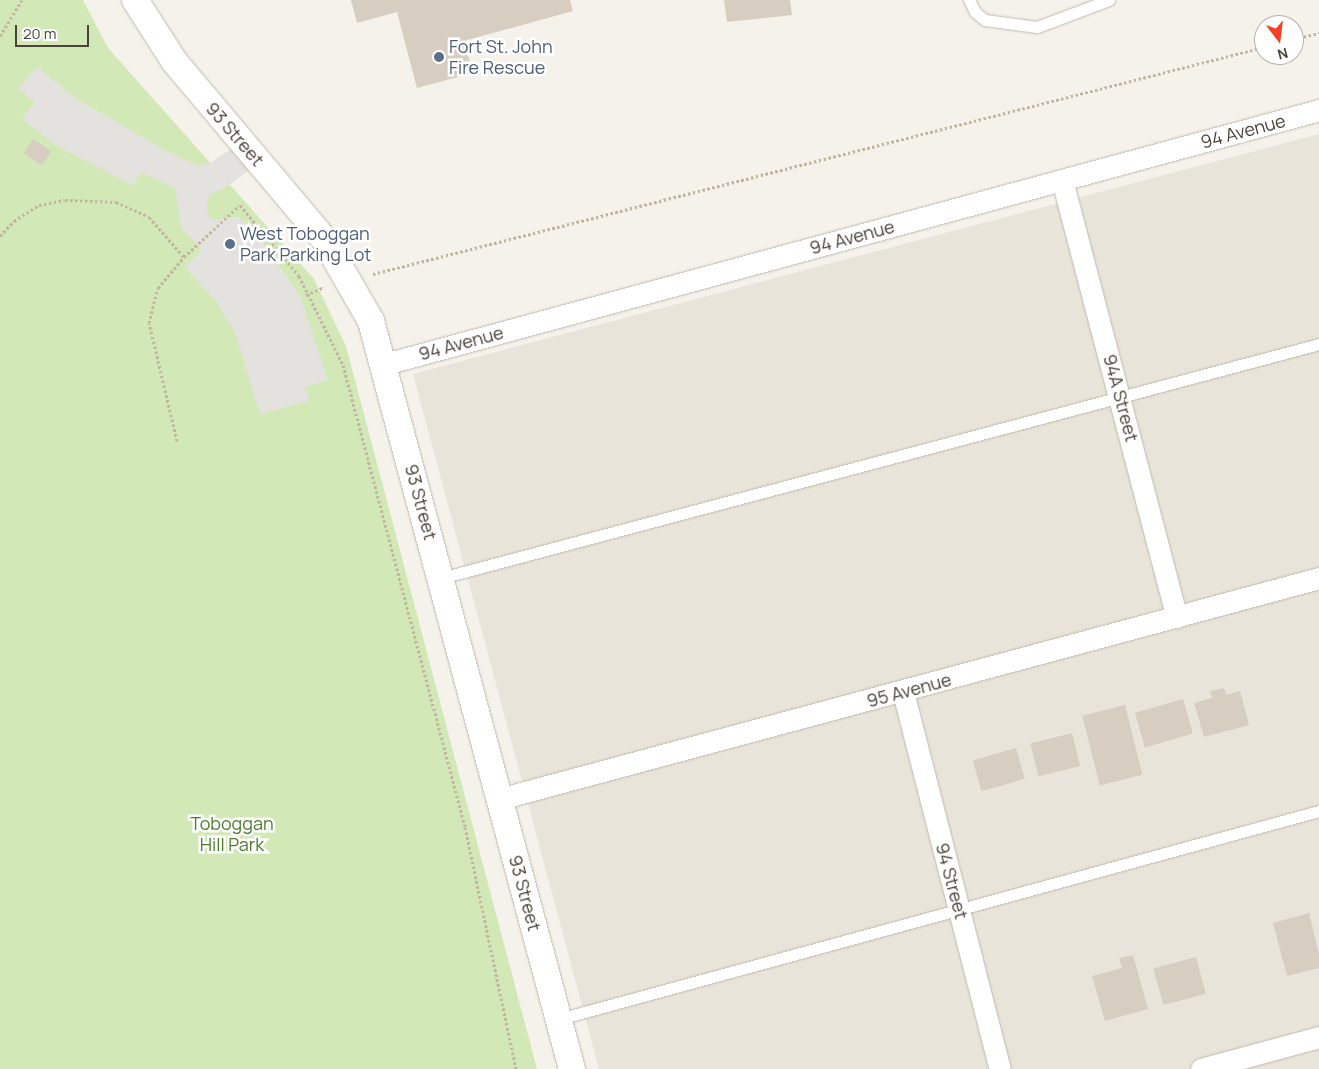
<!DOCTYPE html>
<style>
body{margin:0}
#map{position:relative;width:1319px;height:1069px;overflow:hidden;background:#f5f2eb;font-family:Manrope,sans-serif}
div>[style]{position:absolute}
.residential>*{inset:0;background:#e9e4d9}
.green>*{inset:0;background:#d2e8b6}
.parking>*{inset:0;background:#e4e2df}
.building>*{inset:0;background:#d7cec1;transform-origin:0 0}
.path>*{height:3px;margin-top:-1.5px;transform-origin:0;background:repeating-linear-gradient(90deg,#c2b59f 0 2.5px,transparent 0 5px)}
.roads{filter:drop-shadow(0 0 1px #c1baae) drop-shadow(0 0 1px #c1baae)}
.service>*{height:11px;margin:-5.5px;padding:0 5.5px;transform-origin:5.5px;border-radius:5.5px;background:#fff}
.minor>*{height:21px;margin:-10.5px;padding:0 10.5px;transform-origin:10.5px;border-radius:10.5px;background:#fff}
.tertiary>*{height:26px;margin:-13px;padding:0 13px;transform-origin:13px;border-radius:13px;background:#fff}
.dots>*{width:14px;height:14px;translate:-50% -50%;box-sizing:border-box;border:2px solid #fff;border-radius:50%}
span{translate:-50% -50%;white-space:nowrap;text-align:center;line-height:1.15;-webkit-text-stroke:5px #fff;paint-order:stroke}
.service-label{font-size:18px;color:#4e5e75}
.left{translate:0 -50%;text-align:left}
.street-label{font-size:18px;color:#494339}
.park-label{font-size:18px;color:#4b7b2d}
.north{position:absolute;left:1254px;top:15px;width:50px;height:50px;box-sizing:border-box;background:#fff;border:1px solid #b6b4b0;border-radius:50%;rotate:165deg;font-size:14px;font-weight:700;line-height:20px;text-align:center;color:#494339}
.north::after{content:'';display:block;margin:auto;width:18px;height:22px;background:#f44024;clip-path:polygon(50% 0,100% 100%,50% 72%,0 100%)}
.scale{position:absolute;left:15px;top:25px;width:74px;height:22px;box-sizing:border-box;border:2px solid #494339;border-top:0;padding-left:6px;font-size:15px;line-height:18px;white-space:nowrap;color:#494339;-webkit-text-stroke:4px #fff;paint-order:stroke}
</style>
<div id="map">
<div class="residential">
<i style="clip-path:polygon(1319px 134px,1319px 1069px,599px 1069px,413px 374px)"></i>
</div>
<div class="green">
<i style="clip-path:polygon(0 0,83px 0,108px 48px,314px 279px,346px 346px,537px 1069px,0 1069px)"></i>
</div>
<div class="parking">
<i style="clip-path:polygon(37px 67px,79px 100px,166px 151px,197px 165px,208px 164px,233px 148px,251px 169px,225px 188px,210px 194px,206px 208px,211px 220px,238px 217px,256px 232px,300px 296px,328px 380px,305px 387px,310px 401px,260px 414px,235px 332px,217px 303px,185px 267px,202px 250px,181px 228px,175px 188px,141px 172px,133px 186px,54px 144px,22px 119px,35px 102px,18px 89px)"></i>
</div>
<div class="building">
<i style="clip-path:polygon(351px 0,570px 0,573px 11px,464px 41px,473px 73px,417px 88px,397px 12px,357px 23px)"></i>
<i style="clip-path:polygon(724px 0,790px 0,792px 15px,727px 22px)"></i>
<i style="left:33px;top:139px;width:22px;height:17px;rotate:34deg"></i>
<i style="clip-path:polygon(1224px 688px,1226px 695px,1240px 691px,1249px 725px,1204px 737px,1194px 703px,1212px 698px,1210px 691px)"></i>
<i style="left:1183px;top:699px;width:36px;height:50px;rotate:74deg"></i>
<i style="left:1125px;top:705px;width:72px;height:44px;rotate:76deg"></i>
<i style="left:1072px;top:733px;width:34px;height:43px;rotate:76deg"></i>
<i style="left:1016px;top:748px;width:32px;height:45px;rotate:74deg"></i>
<i style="clip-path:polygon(1309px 913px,1319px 954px,1319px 968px,1287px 976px,1273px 923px)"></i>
<i style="clip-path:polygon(1133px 955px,1148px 1009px,1105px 1021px,1092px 976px,1122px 968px,1119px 958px)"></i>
<i style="left:1196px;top:957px;width:38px;height:44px;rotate:75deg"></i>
</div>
<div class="path">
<i style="left:0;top:36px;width:42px;rotate:-58.6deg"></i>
<i style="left:1294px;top:39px;width:26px;rotate:-13deg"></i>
<i style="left:0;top:236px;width:21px;rotate:-47deg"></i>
<i style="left:14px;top:221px;width:30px;rotate:-33deg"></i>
<i style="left:39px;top:205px;width:26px;rotate:-11deg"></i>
<i style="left:65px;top:200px;width:51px;rotate:2.2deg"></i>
<i style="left:116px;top:202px;width:36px;rotate:24deg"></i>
<i style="left:149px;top:217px;width:53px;rotate:48.8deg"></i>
<i style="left:373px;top:274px;width:919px;rotate:-14.29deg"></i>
<i style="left:306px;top:295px;width:20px;rotate:-24deg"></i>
<i style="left:177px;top:441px;width:121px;rotate:-103.3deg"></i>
<i style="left:149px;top:323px;width:36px;rotate:-76deg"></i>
<i style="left:158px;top:288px;width:40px;rotate:-50deg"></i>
<i style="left:184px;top:257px;width:76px;rotate:-42.9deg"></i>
<i style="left:240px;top:205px;width:92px;rotate:50.3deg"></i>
<i style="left:299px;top:276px;width:99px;rotate:63.7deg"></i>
<i style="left:343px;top:365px;width:478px;rotate:75.2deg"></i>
<i style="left:465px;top:827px;width:247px;rotate:78.1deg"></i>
</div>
<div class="roads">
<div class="service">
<i style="left:969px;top:0;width:13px;rotate:63deg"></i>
<i style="left:975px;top:12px;width:13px;rotate:39deg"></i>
<i style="left:985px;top:20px;width:52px;rotate:7.7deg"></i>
<i style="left:1037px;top:27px;width:77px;rotate:-20.6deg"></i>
<i style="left:441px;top:578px;width:909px;rotate:-14.92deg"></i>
<i style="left:559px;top:1019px;width:788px;rotate:-15.31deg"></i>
</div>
<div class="minor">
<i style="left:1062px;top:180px;width:452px;rotate:75.3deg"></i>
<i style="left:385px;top:364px;width:968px;rotate:-15.21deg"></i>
<i style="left:903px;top:692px;width:389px;rotate:75.6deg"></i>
<i style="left:499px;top:799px;width:849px;rotate:-15.08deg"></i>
<i style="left:1201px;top:1069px;width:122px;rotate:-15.2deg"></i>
</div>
<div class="tertiary">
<i style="left:135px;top:0;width:72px;rotate:57.4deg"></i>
<i style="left:174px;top:61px;width:233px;rotate:49.9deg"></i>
<i style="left:324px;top:239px;width:95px;rotate:60.2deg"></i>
<i style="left:371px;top:321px;width:775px;rotate:74.96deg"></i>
</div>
</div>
<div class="dots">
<i style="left:439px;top:57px;background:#5c6f8a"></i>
<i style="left:230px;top:244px;background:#5c6f8a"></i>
</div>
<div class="service-label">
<span class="left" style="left:449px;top:57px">Fort St. John<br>Fire Rescue</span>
<span class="left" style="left:240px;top:244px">West Toboggan<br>Park Parking Lot</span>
</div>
<div class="street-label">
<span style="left:1243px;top:131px;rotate:-15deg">94 Avenue</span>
<span style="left:235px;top:134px;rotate:49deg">93 Street</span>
<span style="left:852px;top:237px;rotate:-15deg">94 Avenue</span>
<span style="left:461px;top:343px;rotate:-15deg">94 Avenue</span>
<span style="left:1121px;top:398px;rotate:75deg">94A Street</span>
<span style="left:421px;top:502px;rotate:75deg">93 Street</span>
<span style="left:909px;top:690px;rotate:-15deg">95 Avenue</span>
<span style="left:952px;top:881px;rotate:75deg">94 Street</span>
<span style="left:525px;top:893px;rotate:75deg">93 Street</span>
</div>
<div class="park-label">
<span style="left:232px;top:834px">Toboggan<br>Hill Park</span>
</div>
<div class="north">N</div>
<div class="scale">20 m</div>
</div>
